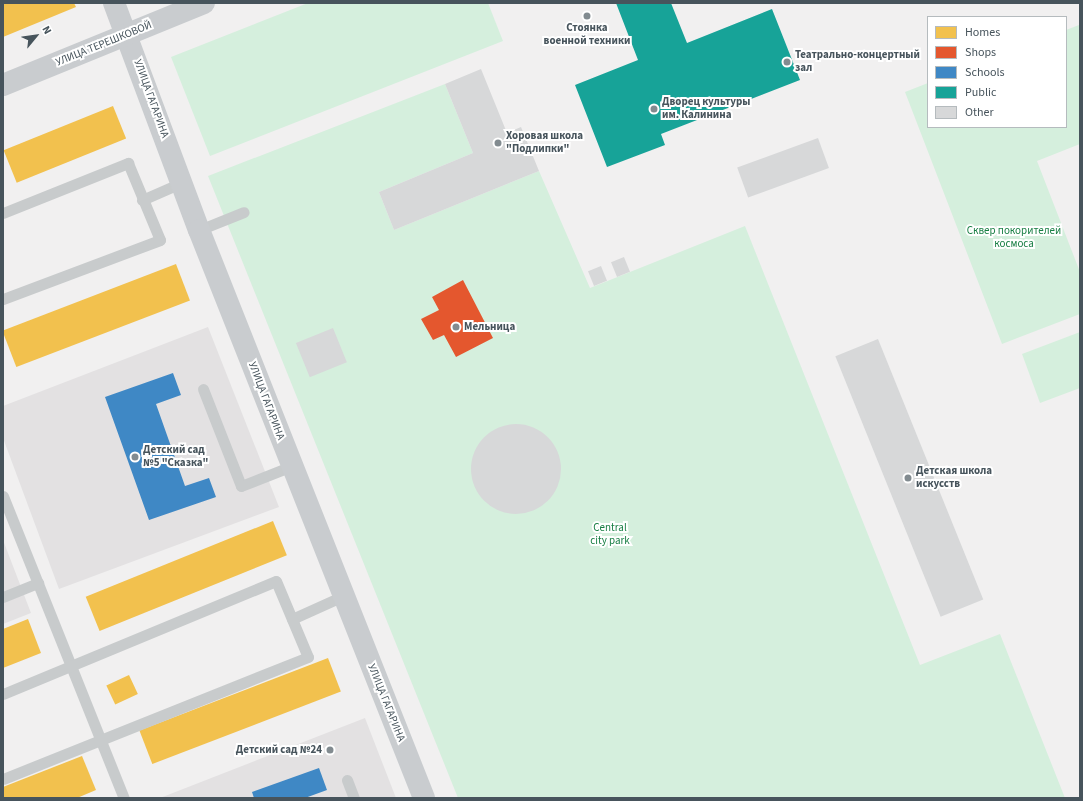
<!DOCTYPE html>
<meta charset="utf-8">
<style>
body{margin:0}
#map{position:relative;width:1083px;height:801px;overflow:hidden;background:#f1f0f0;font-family:"Source Sans 3",sans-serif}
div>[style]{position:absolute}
.education>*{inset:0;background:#e3e1e2}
.green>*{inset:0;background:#d5efdd}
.homes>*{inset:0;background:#f2c14e;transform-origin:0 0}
.shops>*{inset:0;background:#e4572e}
.schools>*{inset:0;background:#3f88c5}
.public>*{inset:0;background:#17a398}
.building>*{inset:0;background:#d7d8d9;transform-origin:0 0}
.round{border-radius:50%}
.lane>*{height:11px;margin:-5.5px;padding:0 5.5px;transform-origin:5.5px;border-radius:5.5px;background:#c8cbcc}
.secondary>*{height:22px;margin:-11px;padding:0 11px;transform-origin:11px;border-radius:11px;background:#c9cccf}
.dots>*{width:11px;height:11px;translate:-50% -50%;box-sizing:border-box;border:2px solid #fff;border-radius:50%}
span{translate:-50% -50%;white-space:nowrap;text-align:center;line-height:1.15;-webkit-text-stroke:4px #fff;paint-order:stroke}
.poi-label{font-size:11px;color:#47545c;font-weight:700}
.left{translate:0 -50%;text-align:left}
.right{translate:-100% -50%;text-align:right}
.street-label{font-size:11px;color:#47545c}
.park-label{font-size:11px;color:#177e43}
.frame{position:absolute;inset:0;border:4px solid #47545c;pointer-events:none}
.legend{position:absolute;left:927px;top:16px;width:140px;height:112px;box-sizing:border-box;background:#fff;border:1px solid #b5bbbe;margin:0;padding:5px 7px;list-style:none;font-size:12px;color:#47545c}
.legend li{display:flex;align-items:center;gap:8px;height:20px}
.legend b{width:20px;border:1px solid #b5bbbe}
.north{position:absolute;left:16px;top:16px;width:40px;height:40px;-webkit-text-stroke:3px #fff;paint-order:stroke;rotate:61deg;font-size:11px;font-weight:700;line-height:16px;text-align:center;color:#47545c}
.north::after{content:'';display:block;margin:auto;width:14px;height:18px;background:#47545c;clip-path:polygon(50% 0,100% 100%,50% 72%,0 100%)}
</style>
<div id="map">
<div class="education">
<i style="clip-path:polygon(208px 327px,279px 507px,59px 589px,3px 438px,3px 406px)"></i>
<i style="clip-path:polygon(3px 540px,31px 613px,3px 624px)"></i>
<i style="clip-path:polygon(365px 718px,396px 798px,160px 798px)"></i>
</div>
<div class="green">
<i style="clip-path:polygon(308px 3px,488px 3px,503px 41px,210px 156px,171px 57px)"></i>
<i style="clip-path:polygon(1079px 25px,1080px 144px,1037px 161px,1080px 272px,1080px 314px,1002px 344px,905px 92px,928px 83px,928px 127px,1066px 127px,1066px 30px)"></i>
<i style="clip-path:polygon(445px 84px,473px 153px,379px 192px,394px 230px,539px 171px,590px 288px,745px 226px,920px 665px,1000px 634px,1065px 798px,458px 798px,208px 176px)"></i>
<i style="clip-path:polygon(1080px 332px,1080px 388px,1040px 403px,1022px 354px)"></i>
</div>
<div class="homes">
<i style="clip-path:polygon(3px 3px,74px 3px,76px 7px,3px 37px)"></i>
<i style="left:113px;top:106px;width:35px;height:118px;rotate:68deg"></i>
<i style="left:176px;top:264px;width:39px;height:186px;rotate:69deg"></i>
<i style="left:273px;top:521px;width:37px;height:202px;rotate:68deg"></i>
<i style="clip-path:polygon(28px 619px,41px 653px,3px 668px,3px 629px)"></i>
<i style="left:328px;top:658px;width:36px;height:202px;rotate:69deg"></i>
<i style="left:129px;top:675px;width:21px;height:25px;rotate:65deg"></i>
<i style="clip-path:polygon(82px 756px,96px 790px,77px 798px,3px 798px,3px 787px)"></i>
</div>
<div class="shops">
<i style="clip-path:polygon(463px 280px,493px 338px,456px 357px,444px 335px,433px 340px,421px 319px,439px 310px,432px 297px)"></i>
</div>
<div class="schools">
<i style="clip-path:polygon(173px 373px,181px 395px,156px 404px,185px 486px,209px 478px,216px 497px,149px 520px,105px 397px)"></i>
<i style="clip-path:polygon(319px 768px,327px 790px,305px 798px,254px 798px,252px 792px)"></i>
</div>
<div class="public">
<i style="clip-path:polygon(616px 3px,671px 3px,687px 43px,772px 9px,800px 80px,661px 134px,665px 145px,607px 167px,575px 85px,638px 60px)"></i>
</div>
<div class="building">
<i style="clip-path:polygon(481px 69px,507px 133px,521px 127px,539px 171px,394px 230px,379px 192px,473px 153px,445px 84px)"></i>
<i style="left:818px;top:138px;width:32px;height:86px;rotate:70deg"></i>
<i style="left:624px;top:257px;width:16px;height:14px;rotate:68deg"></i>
<i style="left:601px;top:266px;width:16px;height:14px;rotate:68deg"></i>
<i style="left:333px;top:328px;width:37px;height:40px;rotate:68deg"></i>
<i style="left:878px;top:339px;width:281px;height:46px;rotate:68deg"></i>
<i class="round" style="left:471px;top:424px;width:90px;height:90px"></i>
</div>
<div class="lane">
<i style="left:142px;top:200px;width:43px;rotate:-23.6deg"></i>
<i style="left:3px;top:213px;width:135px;rotate:-21.8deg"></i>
<i style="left:128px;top:163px;width:83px;rotate:67.4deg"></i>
<i style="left:160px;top:240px;width:168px;rotate:159.4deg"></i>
<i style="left:199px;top:230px;width:48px;rotate:-21.8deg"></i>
<i style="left:203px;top:389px;width:104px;rotate:68.6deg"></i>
<i style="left:241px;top:486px;width:55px;rotate:-21.4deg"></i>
<i style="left:3px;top:496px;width:325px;rotate:68.2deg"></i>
<i style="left:3px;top:597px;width:38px;rotate:-22deg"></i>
<i style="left:292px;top:619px;width:56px;rotate:-24.3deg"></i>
<i style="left:3px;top:694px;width:295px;rotate:-22.5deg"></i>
<i style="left:276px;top:581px;width:82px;rotate:67.2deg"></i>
<i style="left:308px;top:657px;width:328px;rotate:158.2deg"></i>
<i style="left:347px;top:780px;width:19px;rotate:69deg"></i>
</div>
<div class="secondary">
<i style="left:114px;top:3px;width:242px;rotate:69.5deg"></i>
<i style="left:199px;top:230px;width:611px;rotate:68.39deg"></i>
<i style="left:3px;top:85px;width:217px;rotate:-22.2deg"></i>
</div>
<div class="dots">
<i style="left:587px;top:16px;background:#828b90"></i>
<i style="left:787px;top:62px;background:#828b90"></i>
<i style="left:654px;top:109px;background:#828b90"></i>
<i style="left:498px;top:143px;background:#828b90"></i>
<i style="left:456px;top:327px;background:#828b90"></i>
<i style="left:135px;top:457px;background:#828b90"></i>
<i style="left:908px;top:478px;background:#828b90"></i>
<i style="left:330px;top:750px;background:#828b90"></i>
</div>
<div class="poi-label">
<span style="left:587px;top:35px">Стоянка<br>военной техники</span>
<span class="left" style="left:795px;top:62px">Театрально-концертный<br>зал</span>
<span class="left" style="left:662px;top:109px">Дворец культуры<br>им. Калинина</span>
<span class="left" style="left:506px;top:143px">Хоровая школа<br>"Подлипки"</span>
<span class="left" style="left:464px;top:327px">Мельница</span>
<span class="left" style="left:143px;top:457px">Детский сад<br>№5 "Сказка"</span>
<span class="left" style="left:916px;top:478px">Детская школа<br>искусств</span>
<span class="right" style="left:322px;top:750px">Детский сад №24</span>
</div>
<div class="street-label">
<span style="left:104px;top:44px;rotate:-22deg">УЛИЦА ТЕРЕШКОВОЙ</span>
<span style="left:151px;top:99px;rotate:70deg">УЛИЦА ГАГАРИНА</span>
<span style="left:266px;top:401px;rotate:69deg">УЛИЦА ГАГАРИНА</span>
<span style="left:386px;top:703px;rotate:68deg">УЛИЦА ГАГАРИНА</span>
</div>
<div class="park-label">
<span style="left:1014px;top:238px">Сквер покорителей<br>космоса</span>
<span style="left:610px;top:535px">Central<br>city park</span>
</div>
<div class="frame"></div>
<ul class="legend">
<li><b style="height:11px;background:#f2c14e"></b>Homes</li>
<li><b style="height:11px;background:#e4572e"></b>Shops</li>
<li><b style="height:11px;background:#3f88c5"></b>Schools</li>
<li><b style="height:11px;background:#17a398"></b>Public</li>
<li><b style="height:11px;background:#d7d8d9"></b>Other</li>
</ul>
<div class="north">N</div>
</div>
